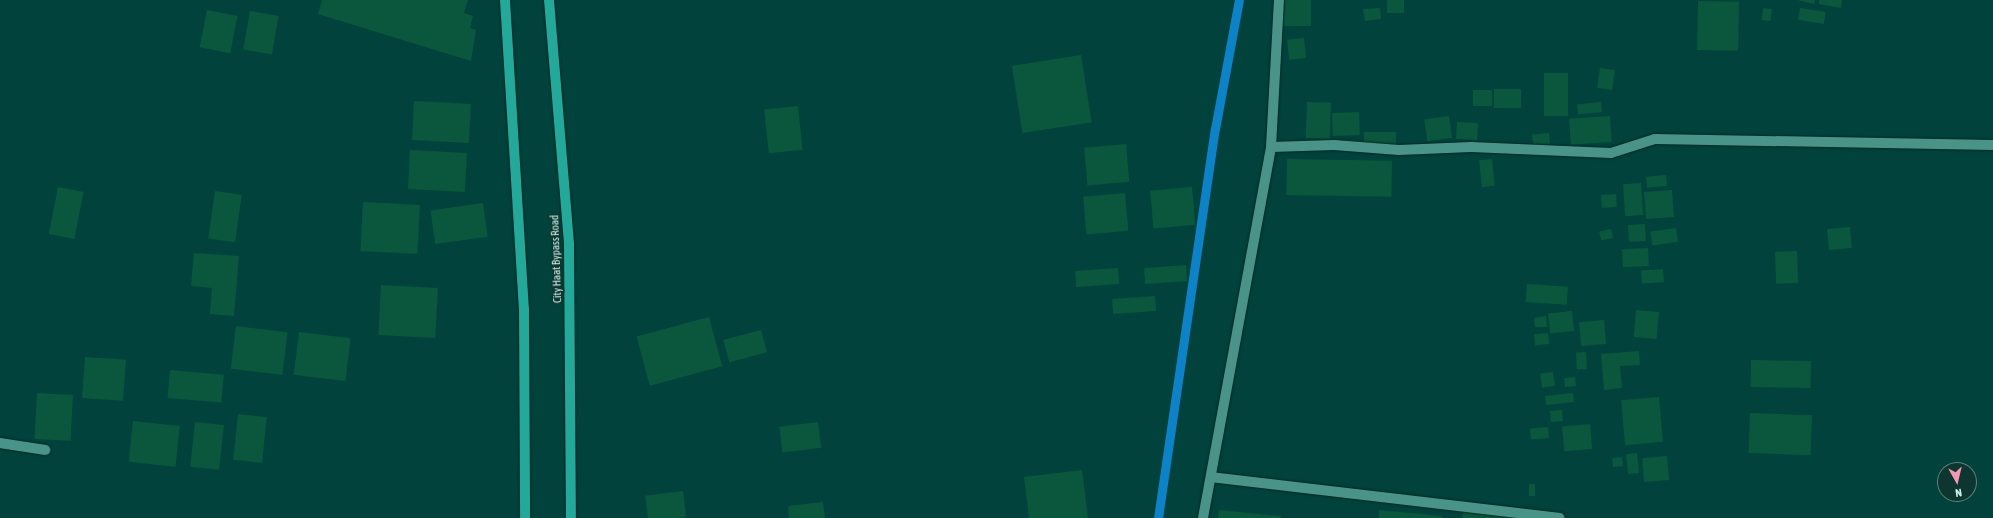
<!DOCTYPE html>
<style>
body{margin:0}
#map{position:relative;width:1993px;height:518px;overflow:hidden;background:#01433c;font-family:"Asap Condensed",sans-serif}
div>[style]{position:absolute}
.stream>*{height:9px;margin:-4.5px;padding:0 4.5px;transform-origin:4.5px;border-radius:4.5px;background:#0e82c6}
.building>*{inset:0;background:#0b573d;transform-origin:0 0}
.roads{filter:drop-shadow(0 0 1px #002722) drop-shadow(0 0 1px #002722)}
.minor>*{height:10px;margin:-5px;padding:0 5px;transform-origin:5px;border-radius:5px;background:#499388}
.major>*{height:10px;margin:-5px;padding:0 5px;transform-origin:5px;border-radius:5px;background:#24a899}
span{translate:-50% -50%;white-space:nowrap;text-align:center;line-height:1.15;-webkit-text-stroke:4px #0d3631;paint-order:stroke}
.street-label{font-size:11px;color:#cff2ec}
.north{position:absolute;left:1937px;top:462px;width:40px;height:40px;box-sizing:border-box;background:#0d3631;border:1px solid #5b817c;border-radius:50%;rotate:172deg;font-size:11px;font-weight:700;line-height:16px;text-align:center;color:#cff2ec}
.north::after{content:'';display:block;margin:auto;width:14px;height:18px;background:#f29ab0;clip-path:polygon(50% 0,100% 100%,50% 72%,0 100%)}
</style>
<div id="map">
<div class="stream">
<i style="left:1158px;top:518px;width:393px;rotate:-81.7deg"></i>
<i style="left:1215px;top:129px;width:131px;rotate:-79.5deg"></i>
</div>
<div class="building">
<i style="clip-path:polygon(322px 0,468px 0,464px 13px,473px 16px,470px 28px,476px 30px,471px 61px,318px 14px)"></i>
<i style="left:1281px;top:0;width:30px;height:26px"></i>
<i style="left:1387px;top:0;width:17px;height:13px"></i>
<i style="clip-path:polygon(1797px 0,1815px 0,1814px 4px)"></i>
<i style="clip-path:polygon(1819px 0,1842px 0,1841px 8px,1819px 4px)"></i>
<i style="left:1698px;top:1px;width:41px;height:49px;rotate:1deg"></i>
<i style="clip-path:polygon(1380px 8px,1381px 19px,1365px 21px,1363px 9px)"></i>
<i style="left:1763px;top:8px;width:9px;height:12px;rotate:6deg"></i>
<i style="left:1800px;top:8px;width:26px;height:12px;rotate:9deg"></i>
<i style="left:207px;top:10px;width:31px;height:38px;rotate:11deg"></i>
<i style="left:250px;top:11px;width:29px;height:39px;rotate:10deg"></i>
<i style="left:1304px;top:38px;width:20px;height:17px;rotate:84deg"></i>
<i style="left:1081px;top:55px;width:68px;height:70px;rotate:81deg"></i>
<i style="left:1600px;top:68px;width:15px;height:20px;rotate:8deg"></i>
<i style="left:1544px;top:73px;width:24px;height:43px"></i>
<i style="left:1521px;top:89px;width:19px;height:27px;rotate:90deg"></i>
<i style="left:1473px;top:90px;width:19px;height:16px"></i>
<i style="left:414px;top:101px;width:57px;height:39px;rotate:3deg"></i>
<i style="left:1307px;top:102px;width:24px;height:36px;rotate:2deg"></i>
<i style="left:1601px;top:102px;width:10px;height:24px;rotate:84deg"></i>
<i style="left:798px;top:106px;width:44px;height:34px;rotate:84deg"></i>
<i style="left:1359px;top:112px;width:23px;height:27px;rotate:88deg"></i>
<i style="left:1449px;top:116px;width:22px;height:25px;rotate:82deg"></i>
<i style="left:1610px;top:116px;width:26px;height:41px;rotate:86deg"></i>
<i style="left:1457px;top:122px;width:21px;height:17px;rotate:3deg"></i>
<i style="left:1364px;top:132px;width:32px;height:12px"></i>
<i style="left:1549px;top:133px;width:11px;height:17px;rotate:85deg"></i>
<i style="left:1126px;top:144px;width:38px;height:42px;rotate:85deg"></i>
<i style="left:410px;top:150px;width:57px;height:39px;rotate:3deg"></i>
<i style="left:1287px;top:159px;width:105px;height:36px;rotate:1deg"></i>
<i style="left:1492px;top:159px;width:27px;height:13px;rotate:84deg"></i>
<i style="left:1666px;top:175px;width:11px;height:20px;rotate:85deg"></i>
<i style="left:1641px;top:183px;width:32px;height:18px;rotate:86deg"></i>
<i style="left:58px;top:187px;width:26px;height:48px;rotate:11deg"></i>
<i style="left:1192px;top:187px;width:38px;height:42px;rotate:85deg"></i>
<i style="left:1672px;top:190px;width:27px;height:28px;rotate:86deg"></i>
<i style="left:215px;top:191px;width:27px;height:48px;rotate:8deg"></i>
<i style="left:1125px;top:193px;width:38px;height:42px;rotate:85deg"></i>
<i style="left:1616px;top:194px;width:13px;height:15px;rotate:86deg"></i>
<i style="left:363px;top:202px;width:57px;height:49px;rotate:3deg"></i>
<i style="left:483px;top:203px;width:34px;height:53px;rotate:82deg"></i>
<i style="left:1645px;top:224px;width:17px;height:17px;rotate:87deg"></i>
<i style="left:1850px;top:227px;width:21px;height:23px;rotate:85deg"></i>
<i style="left:1676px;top:228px;width:14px;height:26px;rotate:82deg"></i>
<i style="left:1611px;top:229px;width:9px;height:12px;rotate:77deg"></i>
<i style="left:1648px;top:248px;width:18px;height:26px;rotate:87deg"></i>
<i style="left:1797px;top:251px;width:32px;height:22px;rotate:88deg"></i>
<i style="clip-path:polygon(194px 253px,239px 256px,234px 316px,210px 314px,212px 288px,191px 286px)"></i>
<i style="left:1186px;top:265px;width:16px;height:42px;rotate:86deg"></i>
<i style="left:1118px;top:268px;width:16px;height:43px;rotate:86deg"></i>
<i style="left:1663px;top:269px;width:13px;height:22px;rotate:86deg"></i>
<i style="left:1527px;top:284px;width:41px;height:18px;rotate:4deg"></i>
<i style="left:381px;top:285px;width:57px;height:50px;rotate:3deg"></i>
<i style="left:1155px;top:296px;width:15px;height:43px;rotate:86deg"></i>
<i style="left:1636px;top:310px;width:23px;height:27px;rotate:5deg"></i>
<i style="left:1572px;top:311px;width:20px;height:24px;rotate:84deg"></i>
<i style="clip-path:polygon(1546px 316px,1547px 327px,1535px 327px,1534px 318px)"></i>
<i style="left:709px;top:317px;width:51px;height:75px;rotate:75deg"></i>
<i style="left:1604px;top:320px;width:24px;height:25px;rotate:85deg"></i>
<i style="left:236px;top:326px;width:52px;height:43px;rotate:7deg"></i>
<i style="left:761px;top:330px;width:23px;height:39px;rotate:75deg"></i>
<i style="left:299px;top:332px;width:52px;height:43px;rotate:7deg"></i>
<i style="left:1548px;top:333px;width:11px;height:14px;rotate:85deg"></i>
<i style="clip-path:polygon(1639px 351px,1640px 365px,1620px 366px,1622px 388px,1604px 390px,1601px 354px)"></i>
<i style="left:1586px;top:352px;width:17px;height:10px;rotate:87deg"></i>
<i style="left:85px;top:357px;width:41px;height:41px;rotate:4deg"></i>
<i style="left:1751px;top:360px;width:60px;height:27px;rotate:1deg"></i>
<i style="left:170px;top:370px;width:54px;height:28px;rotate:5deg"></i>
<i style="left:1553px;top:372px;width:14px;height:13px;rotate:82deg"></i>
<i style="left:1575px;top:377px;width:9px;height:11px;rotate:84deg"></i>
<i style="left:37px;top:393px;width:36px;height:46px;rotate:3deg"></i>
<i style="left:1573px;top:393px;width:9px;height:28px;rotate:84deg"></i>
<i style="left:1659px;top:397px;width:45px;height:38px;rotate:85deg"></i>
<i style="left:1562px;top:410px;width:11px;height:12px;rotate:85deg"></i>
<i style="left:1750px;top:413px;width:62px;height:40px;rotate:2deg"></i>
<i style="left:238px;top:414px;width:29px;height:46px;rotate:6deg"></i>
<i style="left:133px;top:421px;width:47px;height:41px;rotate:6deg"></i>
<i style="left:195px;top:422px;width:29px;height:45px;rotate:6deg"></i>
<i style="left:818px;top:422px;width:26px;height:39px;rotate:83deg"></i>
<i style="left:1590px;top:424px;width:25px;height:28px;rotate:85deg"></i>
<i style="left:1548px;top:427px;width:11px;height:18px;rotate:85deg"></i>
<i style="left:1637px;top:453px;width:20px;height:11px;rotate:84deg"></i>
<i style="left:1667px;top:456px;width:24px;height:25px;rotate:85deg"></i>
<i style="left:1622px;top:457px;width:9px;height:10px;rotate:84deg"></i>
<i style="clip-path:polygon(1082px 470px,1088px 518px,1029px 518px,1024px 477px)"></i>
<i style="left:1529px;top:484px;width:6px;height:12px"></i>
<i style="left:683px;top:491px;width:26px;height:38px;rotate:83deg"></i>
<i style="clip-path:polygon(823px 502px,825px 518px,789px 518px,788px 506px)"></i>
<i style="clip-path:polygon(1219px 510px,1281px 516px,1281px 518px,1218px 518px)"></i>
<i style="clip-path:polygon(1379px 510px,1442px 516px,1442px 518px,1379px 518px)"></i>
<i style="clip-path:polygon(1463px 511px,1527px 518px,1462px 518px)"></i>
</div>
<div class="roads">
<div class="minor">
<i style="left:1271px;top:147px;width:63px;rotate:-1.8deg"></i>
<i style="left:1334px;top:145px;width:65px;rotate:4.4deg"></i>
<i style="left:1399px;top:150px;width:72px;rotate:-2.4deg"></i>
<i style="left:1471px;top:147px;width:140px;rotate:2.5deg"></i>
<i style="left:1611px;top:153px;width:46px;rotate:-17.7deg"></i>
<i style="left:1655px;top:139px;width:338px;rotate:1deg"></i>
<i style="left:0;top:443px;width:46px;rotate:8.8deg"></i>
<i style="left:1211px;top:477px;width:351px;rotate:6.7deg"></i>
<i style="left:1203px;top:518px;width:377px;rotate:-79.6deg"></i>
<i style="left:1271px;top:147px;width:147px;rotate:-86.9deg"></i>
</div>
<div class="major">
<i style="left:505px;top:0;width:310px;rotate:86.5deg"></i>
<i style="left:524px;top:309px;width:209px;rotate:89.7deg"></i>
<i style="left:549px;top:0;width:245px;rotate:85.3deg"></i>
<i style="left:569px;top:244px;width:274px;rotate:89.6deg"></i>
</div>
</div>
<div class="street-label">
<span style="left:556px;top:259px;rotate:-92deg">City Haat Bypass Road</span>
</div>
<div class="north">N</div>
</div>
